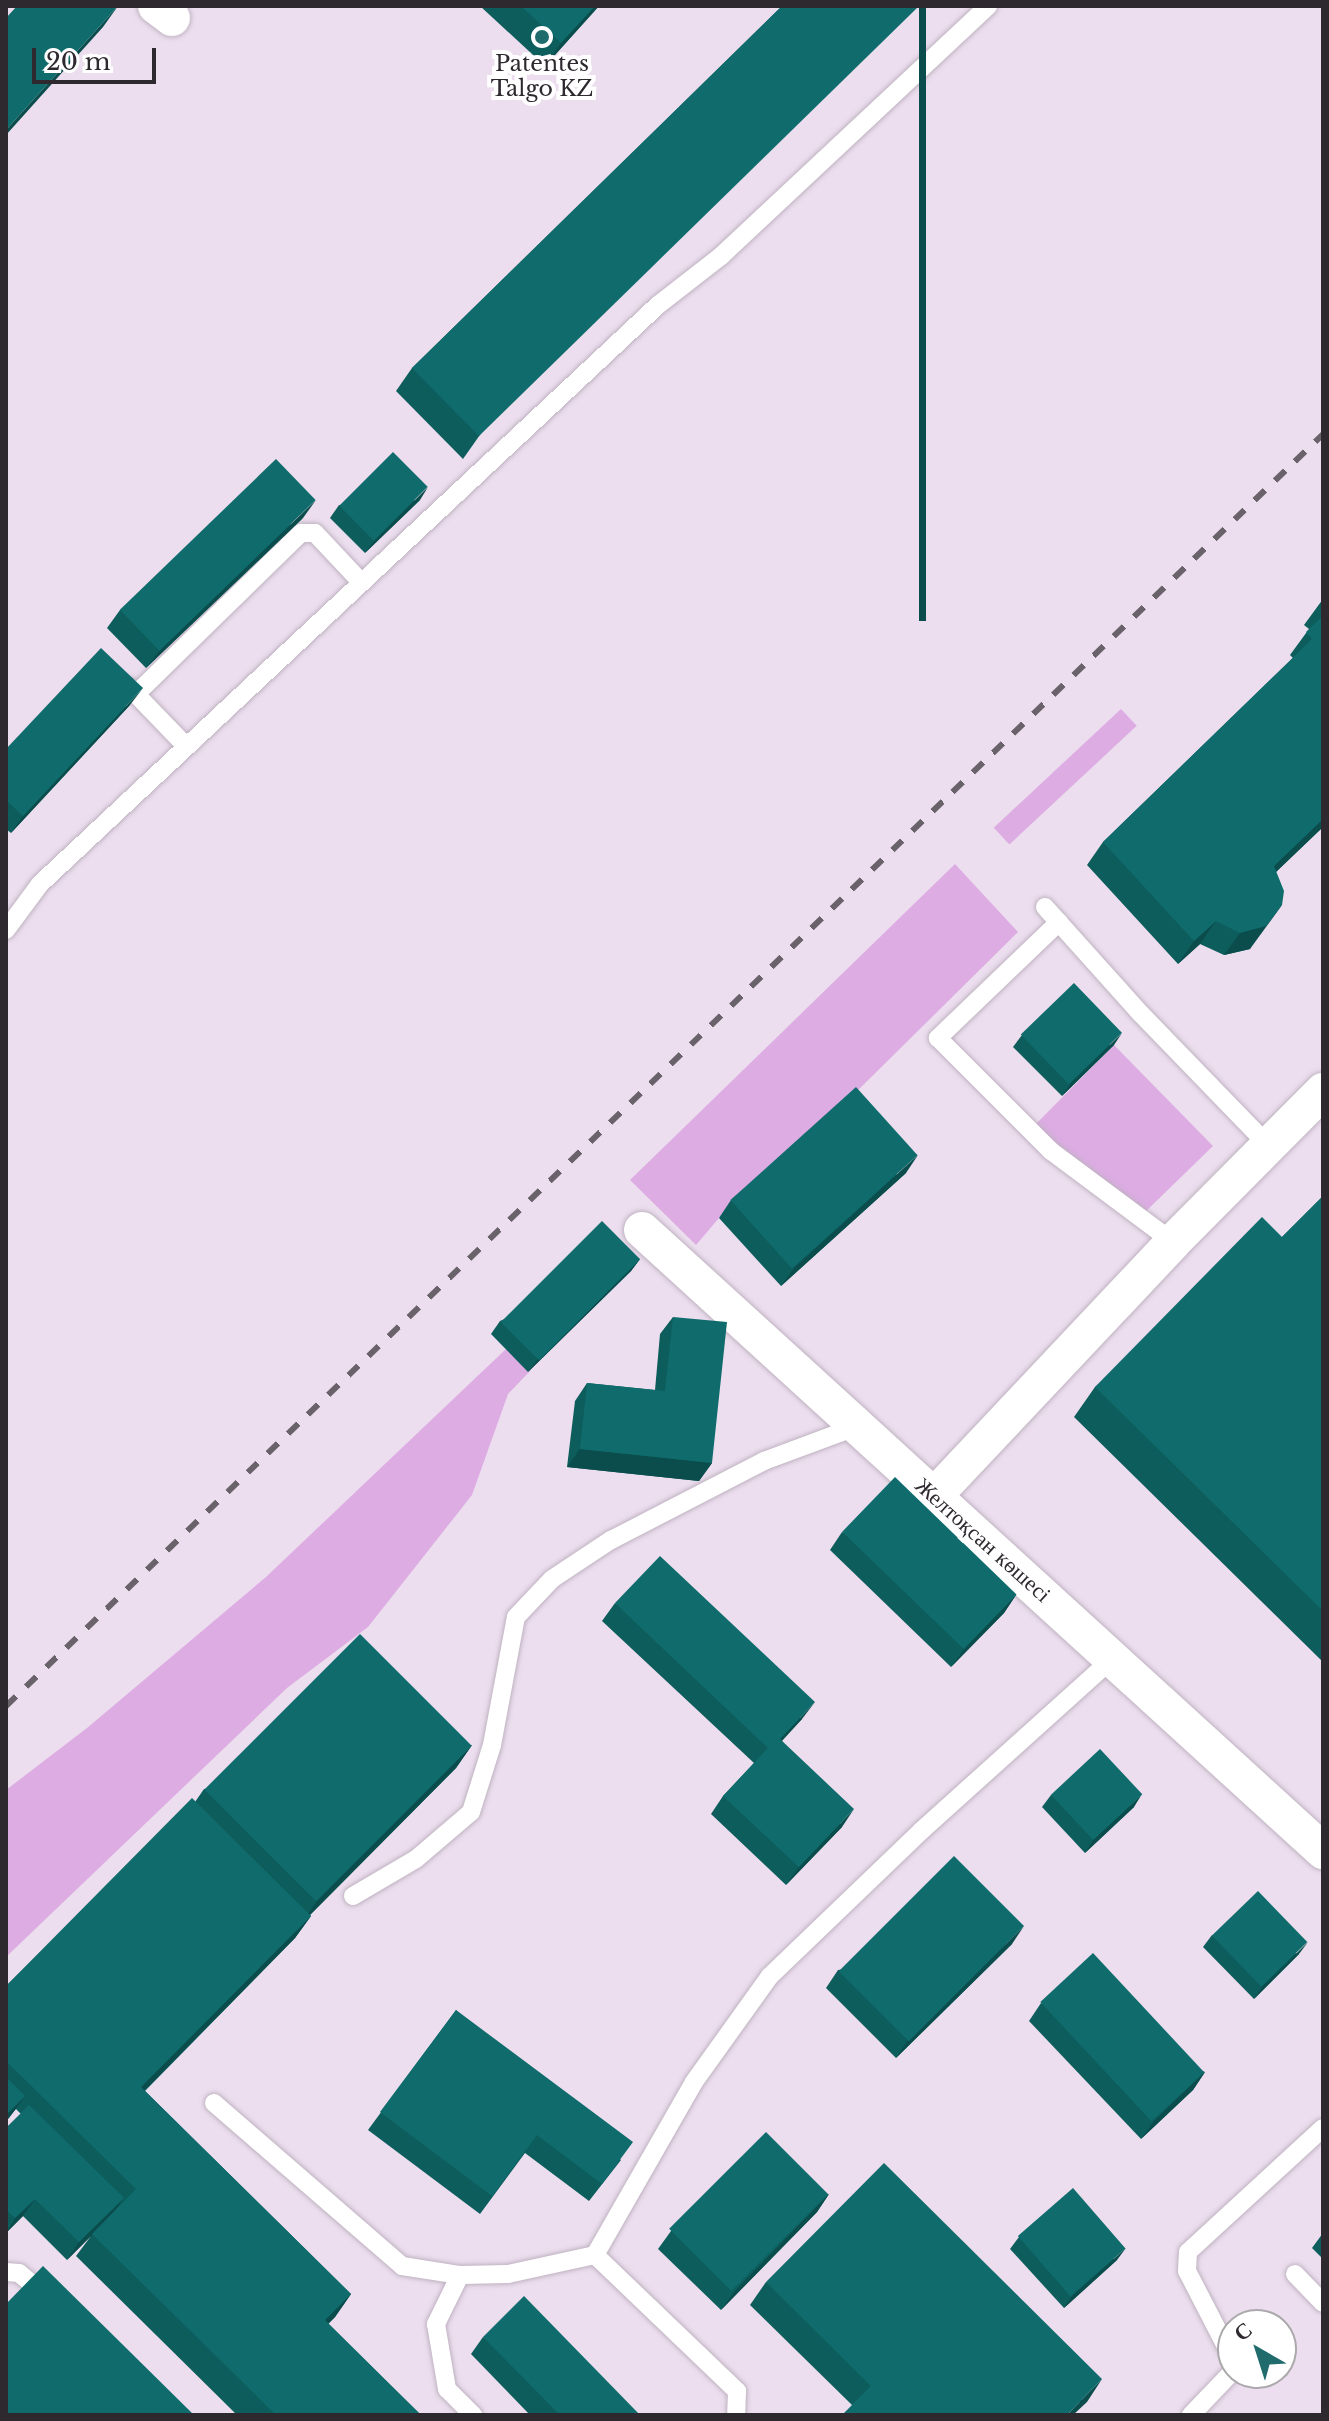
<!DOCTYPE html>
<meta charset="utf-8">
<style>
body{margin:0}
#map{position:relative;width:1329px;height:2421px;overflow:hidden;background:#ecdeee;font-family:"Libre Baskerville",serif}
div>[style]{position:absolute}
.green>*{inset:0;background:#dcace3;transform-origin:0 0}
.roads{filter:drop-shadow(0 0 2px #bfb2c1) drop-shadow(0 0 2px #bfb2c1)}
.lane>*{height:18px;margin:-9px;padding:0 9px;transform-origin:9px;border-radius:9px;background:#fff}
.street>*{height:36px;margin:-18px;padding:0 18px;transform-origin:18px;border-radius:18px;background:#fff}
.rail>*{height:6px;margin-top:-3px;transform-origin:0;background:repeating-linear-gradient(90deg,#6a626a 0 14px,transparent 0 28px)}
.wall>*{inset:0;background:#0e5d5d}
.shaded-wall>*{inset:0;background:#0b4c4c;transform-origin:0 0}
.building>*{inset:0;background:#106c6c;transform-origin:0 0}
.dots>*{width:22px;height:22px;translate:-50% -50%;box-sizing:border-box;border:4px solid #fff;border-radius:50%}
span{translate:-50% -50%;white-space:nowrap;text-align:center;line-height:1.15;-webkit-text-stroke:8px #fff;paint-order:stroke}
.poi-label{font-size:22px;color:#2e292e}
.street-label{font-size:22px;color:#2e292e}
.frame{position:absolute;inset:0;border:8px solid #2e292e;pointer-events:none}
.north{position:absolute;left:1217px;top:2309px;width:80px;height:80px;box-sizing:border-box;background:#fff;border:2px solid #aba9ab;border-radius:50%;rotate:321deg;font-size:22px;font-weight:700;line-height:32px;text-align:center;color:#2e292e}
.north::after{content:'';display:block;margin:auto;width:28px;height:36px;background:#206c6d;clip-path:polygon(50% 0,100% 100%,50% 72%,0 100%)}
.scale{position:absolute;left:32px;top:48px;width:124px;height:36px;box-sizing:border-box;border:4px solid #2e292e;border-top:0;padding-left:10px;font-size:24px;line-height:28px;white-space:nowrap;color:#2e292e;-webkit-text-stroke:6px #fff;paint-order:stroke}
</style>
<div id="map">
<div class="green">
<i style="left:1121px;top:709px;width:23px;height:174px;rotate:47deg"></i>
<i style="clip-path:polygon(955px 864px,1018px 932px,843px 1105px,719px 1218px,696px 1245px,630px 1180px)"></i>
<i style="clip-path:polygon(1114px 1045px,1213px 1146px,1140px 1217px,1029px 1131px)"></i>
<i style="clip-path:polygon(506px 1349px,531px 1370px,508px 1394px,472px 1495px,368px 1627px,287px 1688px,6px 1957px,6px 1790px,87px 1728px,266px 1577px)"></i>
</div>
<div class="roads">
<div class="lane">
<i style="left:129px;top:687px;width:82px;rotate:46deg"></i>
<i style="left:136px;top:694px;width:231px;rotate:-44.3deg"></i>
<i style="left:301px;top:533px;width:14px"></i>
<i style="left:315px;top:533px;width:67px;rotate:46.8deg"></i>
<i style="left:1045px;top:907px;width:144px;rotate:48.1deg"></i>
<i style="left:1141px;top:1014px;width:182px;rotate:45.9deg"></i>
<i style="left:1059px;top:922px;width:168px;rotate:136.2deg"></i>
<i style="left:938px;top:1038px;width:160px;rotate:45deg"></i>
<i style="left:1051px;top:1151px;width:152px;rotate:36.7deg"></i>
<i style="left:6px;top:930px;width:57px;rotate:-53.5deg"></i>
<i style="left:40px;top:884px;width:847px;rotate:-43.13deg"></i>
<i style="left:658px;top:305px;width:80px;rotate:-37.9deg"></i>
<i style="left:721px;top:256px;width:366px;rotate:-43.1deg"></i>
<i style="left:353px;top:1896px;width:73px;rotate:-30.4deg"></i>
<i style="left:416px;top:1859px;width:72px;rotate:-40.5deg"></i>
<i style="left:471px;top:1812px;width:70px;rotate:-72.6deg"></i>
<i style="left:492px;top:1745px;width:130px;rotate:-79.4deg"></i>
<i style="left:516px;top:1617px;width:52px;rotate:-46.5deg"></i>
<i style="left:552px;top:1579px;width:71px;rotate:-33.5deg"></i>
<i style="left:611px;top:1540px;width:172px;rotate:-27.3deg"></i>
<i style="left:764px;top:1461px;width:100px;rotate:-20.4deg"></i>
<i style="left:214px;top:2103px;width:249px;rotate:40.9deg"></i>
<i style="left:402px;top:2266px;width:59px;rotate:8.8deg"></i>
<i style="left:460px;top:2275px;width:48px;rotate:-1.2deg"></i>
<i style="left:508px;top:2274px;width:89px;rotate:-12.3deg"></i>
<i style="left:595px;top:2255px;width:199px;rotate:-60.2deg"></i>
<i style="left:694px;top:2082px;width:130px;rotate:-54.4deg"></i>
<i style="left:770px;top:1976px;width:209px;rotate:-43.8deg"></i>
<i style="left:921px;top:1831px;width:258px;rotate:-42deg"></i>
<i style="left:595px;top:2255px;width:197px;rotate:43.8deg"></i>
<i style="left:737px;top:2391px;width:24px;rotate:92deg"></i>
<i style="left:6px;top:2272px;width:13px;rotate:4deg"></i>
<i style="left:19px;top:2273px;width:35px;rotate:40deg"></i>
<i style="left:1295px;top:2274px;width:40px;rotate:46deg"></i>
<i style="left:460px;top:2275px;width:55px;rotate:116.1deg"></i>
<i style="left:436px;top:2324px;width:66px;rotate:80.4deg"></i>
<i style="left:447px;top:2389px;width:37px;rotate:45deg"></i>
<i style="left:1233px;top:2360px;width:100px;rotate:-117.3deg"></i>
<i style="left:1187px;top:2271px;width:19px;rotate:-87deg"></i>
<i style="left:1188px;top:2252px;width:183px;rotate:-42.6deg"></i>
<i style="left:1191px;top:2415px;width:61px;rotate:-46.3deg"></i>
</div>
<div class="street">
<i style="left:156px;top:6px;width:20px;rotate:37deg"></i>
<i style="left:642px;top:1230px;width:922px;rotate:42.36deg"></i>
<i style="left:935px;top:1495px;width:347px;rotate:-46.7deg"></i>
<i style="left:1173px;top:1242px;width:213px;rotate:-45.2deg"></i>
</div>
</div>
<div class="rail">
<i style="left:6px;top:1706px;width:1831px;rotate:-44deg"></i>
</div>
<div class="wall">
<i style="clip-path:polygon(480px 6px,599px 6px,545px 66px)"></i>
<i style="clip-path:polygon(782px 6px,463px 459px,396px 391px,412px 368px)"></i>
<i style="clip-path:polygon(420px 500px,365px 553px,330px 518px,339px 505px)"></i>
<i style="clip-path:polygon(303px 518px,146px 668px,107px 628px,120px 610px)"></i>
<i style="clip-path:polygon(1323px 599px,1323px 827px,1276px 872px,1250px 949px,1224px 955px,1200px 944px,1178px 964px,1087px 865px,1103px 842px,1293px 658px,1290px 655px,1309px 629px,1304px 625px)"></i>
<i style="clip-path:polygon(130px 705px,11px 833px,6px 829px,6px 749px)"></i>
<i style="clip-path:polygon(1022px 1035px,1114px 1045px,1062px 1096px,1013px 1047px)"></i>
<i style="clip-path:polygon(906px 1173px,781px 1286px,719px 1218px,731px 1200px)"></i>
<i style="clip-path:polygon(1323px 1196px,1323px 1662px,1074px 1417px,1095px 1387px,1282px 1237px)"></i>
<i style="clip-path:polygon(640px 1259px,631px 1271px,528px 1372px,491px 1334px,500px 1321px)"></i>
<i style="clip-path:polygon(673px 1317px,712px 1463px,699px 1481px,567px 1467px,575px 1401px,587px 1383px,655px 1390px,660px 1334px)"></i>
<i style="clip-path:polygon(842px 1532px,1016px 1595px,1004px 1613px,951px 1667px,830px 1550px)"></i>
<i style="clip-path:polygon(615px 1603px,802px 1719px,782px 1741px,842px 1827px,786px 1885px,711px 1814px,723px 1796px,754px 1763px,602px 1621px)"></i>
<i style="clip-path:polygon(472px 1745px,456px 1768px,310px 1915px,311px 1916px,295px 1938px,145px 2091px,351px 2294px,335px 2317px,328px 2324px,421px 2415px,237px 2415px,76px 2256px,91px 2236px,67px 2260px,23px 2216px,6px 2233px,6px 2128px,21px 2114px,16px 2109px,6px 2121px,6px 1986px,195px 1802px,204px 1789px)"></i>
<i style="clip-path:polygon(1051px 1795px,1134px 1807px,1085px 1853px,1042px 1807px)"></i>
<i style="clip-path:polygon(1212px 1935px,1299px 1954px,1254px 1999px,1203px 1947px)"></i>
<i style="clip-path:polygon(1012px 1944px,896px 2058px,826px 1988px,838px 1970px)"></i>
<i style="clip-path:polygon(1041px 2003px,1205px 2072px,1193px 2090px,1141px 2139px,1029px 2021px)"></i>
<i style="clip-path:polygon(456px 2010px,621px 2160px,589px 2201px,525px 2153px,480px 2214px,368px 2130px)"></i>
<i style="clip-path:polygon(829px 2194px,817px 2212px,721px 2310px,658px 2249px,671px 2231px)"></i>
<i style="clip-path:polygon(1323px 2233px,1323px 2259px,1312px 2248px)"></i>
<i style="clip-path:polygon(1019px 2237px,1117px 2260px,1064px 2308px,1010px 2249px)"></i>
<i style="clip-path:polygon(766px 2282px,1087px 2402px,852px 2405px,750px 2305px)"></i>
<i style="clip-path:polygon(483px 2337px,640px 2415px,530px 2415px,471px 2354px)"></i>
</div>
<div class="shaded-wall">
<i style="clip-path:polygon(118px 6px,103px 27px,6px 135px,6px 130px)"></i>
<i style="clip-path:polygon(595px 6px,599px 6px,545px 66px,561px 43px)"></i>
<i style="left:919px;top:6px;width:7px;height:615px"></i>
<i style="clip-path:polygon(428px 487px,420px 500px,365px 553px,374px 541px)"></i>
<i style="clip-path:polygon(316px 500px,303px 518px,146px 668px,159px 651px)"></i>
<i style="clip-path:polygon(143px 688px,130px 705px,11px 833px,23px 816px)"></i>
<i style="clip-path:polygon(1323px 819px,1323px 827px,1258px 889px,1274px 866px)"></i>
<i style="clip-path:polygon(1282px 905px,1250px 949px,1224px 955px,1240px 933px)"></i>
<i style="clip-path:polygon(1216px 921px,1200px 944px,1178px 964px,1194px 941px)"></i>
<i style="clip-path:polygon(1122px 1033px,1114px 1045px,1062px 1096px,1070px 1084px)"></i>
<i style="clip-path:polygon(918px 1155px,906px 1173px,781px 1286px,794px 1268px)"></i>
<i style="clip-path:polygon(640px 1259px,631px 1271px,528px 1372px,537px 1360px)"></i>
<i style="clip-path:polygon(580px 1449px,712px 1463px,699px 1481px,567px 1467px)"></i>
<i style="clip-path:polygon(1016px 1595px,1004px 1613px,951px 1667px,964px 1649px)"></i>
<i style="clip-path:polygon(815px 1702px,802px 1719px,767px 1756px,780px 1739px)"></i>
<i style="clip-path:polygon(472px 1745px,456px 1768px,301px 1924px,317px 1901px)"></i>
<i style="clip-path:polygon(1142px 1794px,1134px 1807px,1085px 1853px,1093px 1840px)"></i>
<i style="clip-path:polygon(854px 1809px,842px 1827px,786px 1885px,799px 1867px)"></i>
<i style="clip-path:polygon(311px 1916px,295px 1938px,125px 2110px,141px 2087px)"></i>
<i style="clip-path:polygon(1024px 1926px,1012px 1944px,896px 2058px,908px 2040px)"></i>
<i style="clip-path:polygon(1308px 1942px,1299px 1954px,1254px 1999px,1262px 1987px)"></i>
<i style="clip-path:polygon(1205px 2072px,1193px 2090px,1141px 2139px,1154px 2121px)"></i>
<i style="clip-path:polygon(25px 2096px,9px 2118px,6px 2121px,6px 2115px)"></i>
<i style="clip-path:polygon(829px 2194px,817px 2212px,721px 2310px,734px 2292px)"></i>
<i style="clip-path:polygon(124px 2198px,111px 2216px,67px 2260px,79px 2242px)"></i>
<i style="clip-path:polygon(35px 2199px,23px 2216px,6px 2233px,15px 2218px)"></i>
<i style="clip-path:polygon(1126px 2248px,1117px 2260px,1064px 2308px,1072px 2296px)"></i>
<i style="clip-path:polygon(351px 2294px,335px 2317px,309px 2343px,325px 2320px)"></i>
<i style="clip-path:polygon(1102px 2379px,1087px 2402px,1073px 2415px,1067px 2415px)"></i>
</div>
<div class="building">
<i style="clip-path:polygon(17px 6px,118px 6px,6px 130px,6px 18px)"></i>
<i style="clip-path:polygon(521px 6px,595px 6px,561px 43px)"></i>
<i style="clip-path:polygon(782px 6px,919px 6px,479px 436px,412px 368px)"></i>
<i style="left:393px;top:452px;width:49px;height:76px;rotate:45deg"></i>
<i style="left:276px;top:459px;width:57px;height:217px;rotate:46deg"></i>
<i style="clip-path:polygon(1323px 616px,1323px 819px,1274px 866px,1284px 891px,1282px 905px,1266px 926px,1240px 933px,1216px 921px,1194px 941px,1103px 842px,1312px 639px,1306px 632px)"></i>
<i style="clip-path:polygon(101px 648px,143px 688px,23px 816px,6px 800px,6px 749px)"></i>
<i style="left:1074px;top:983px;width:69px;height:74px;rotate:46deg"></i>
<i style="left:856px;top:1087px;width:92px;height:169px;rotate:48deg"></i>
<i style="clip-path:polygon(1323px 1196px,1323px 1278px,1282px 1237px)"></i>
<i style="clip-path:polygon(1262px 1217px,1323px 1278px,1323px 1611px,1095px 1387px)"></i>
<i style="left:602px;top:1221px;width:54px;height:143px;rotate:45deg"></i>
<i style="clip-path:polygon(673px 1317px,727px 1322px,712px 1463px,580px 1449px,587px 1383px,665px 1391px)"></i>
<i style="left:895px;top:1477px;width:169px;height:76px;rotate:44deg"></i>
<i style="clip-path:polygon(660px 1556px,815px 1702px,780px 1739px,854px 1809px,799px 1867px,723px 1796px,768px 1748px,615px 1603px)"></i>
<i style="left:360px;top:1634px;width:158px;height:220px;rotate:45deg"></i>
<i style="left:1100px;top:1749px;width:62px;height:67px;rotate:47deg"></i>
<i style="clip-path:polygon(192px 1798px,311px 1916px,141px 2087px,351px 2294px,325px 2320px,421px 2415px,276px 2415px,92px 2234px,136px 2189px,6px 2061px,6px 1986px)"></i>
<i style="left:954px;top:1856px;width:99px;height:163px;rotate:45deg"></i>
<i style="left:1258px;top:1891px;width:71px;height:64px;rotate:46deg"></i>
<i style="left:1093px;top:1953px;width:163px;height:72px;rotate:47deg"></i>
<i style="clip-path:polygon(456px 2010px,633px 2142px,602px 2184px,537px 2135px,492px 2196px,380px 2112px)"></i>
<i style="clip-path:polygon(6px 2077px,25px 2096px,6px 2115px)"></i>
<i style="clip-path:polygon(29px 2105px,124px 2198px,79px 2242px,35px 2199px,15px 2218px,6px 2210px,6px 2128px)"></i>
<i style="left:766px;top:2132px;width:88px;height:137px;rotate:45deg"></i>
<i style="clip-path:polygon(884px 2163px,1102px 2379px,1067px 2415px,842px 2415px,871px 2386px,766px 2282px)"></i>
<i style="left:1073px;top:2188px;width:80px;height:73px;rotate:49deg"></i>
<i style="clip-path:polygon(43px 2266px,194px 2415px,6px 2415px,6px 2304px)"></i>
<i style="clip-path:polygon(524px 2296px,640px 2415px,560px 2415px,483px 2337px)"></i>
</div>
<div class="dots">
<i style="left:542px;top:37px;background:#206c6d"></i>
</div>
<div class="poi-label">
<span style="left:542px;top:76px">Patentes<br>Talgo KZ</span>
</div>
<div class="street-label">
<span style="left:983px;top:1540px;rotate:42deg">Желтоқсан көшесі</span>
</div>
<div class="frame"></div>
<div class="north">С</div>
<div class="scale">20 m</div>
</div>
